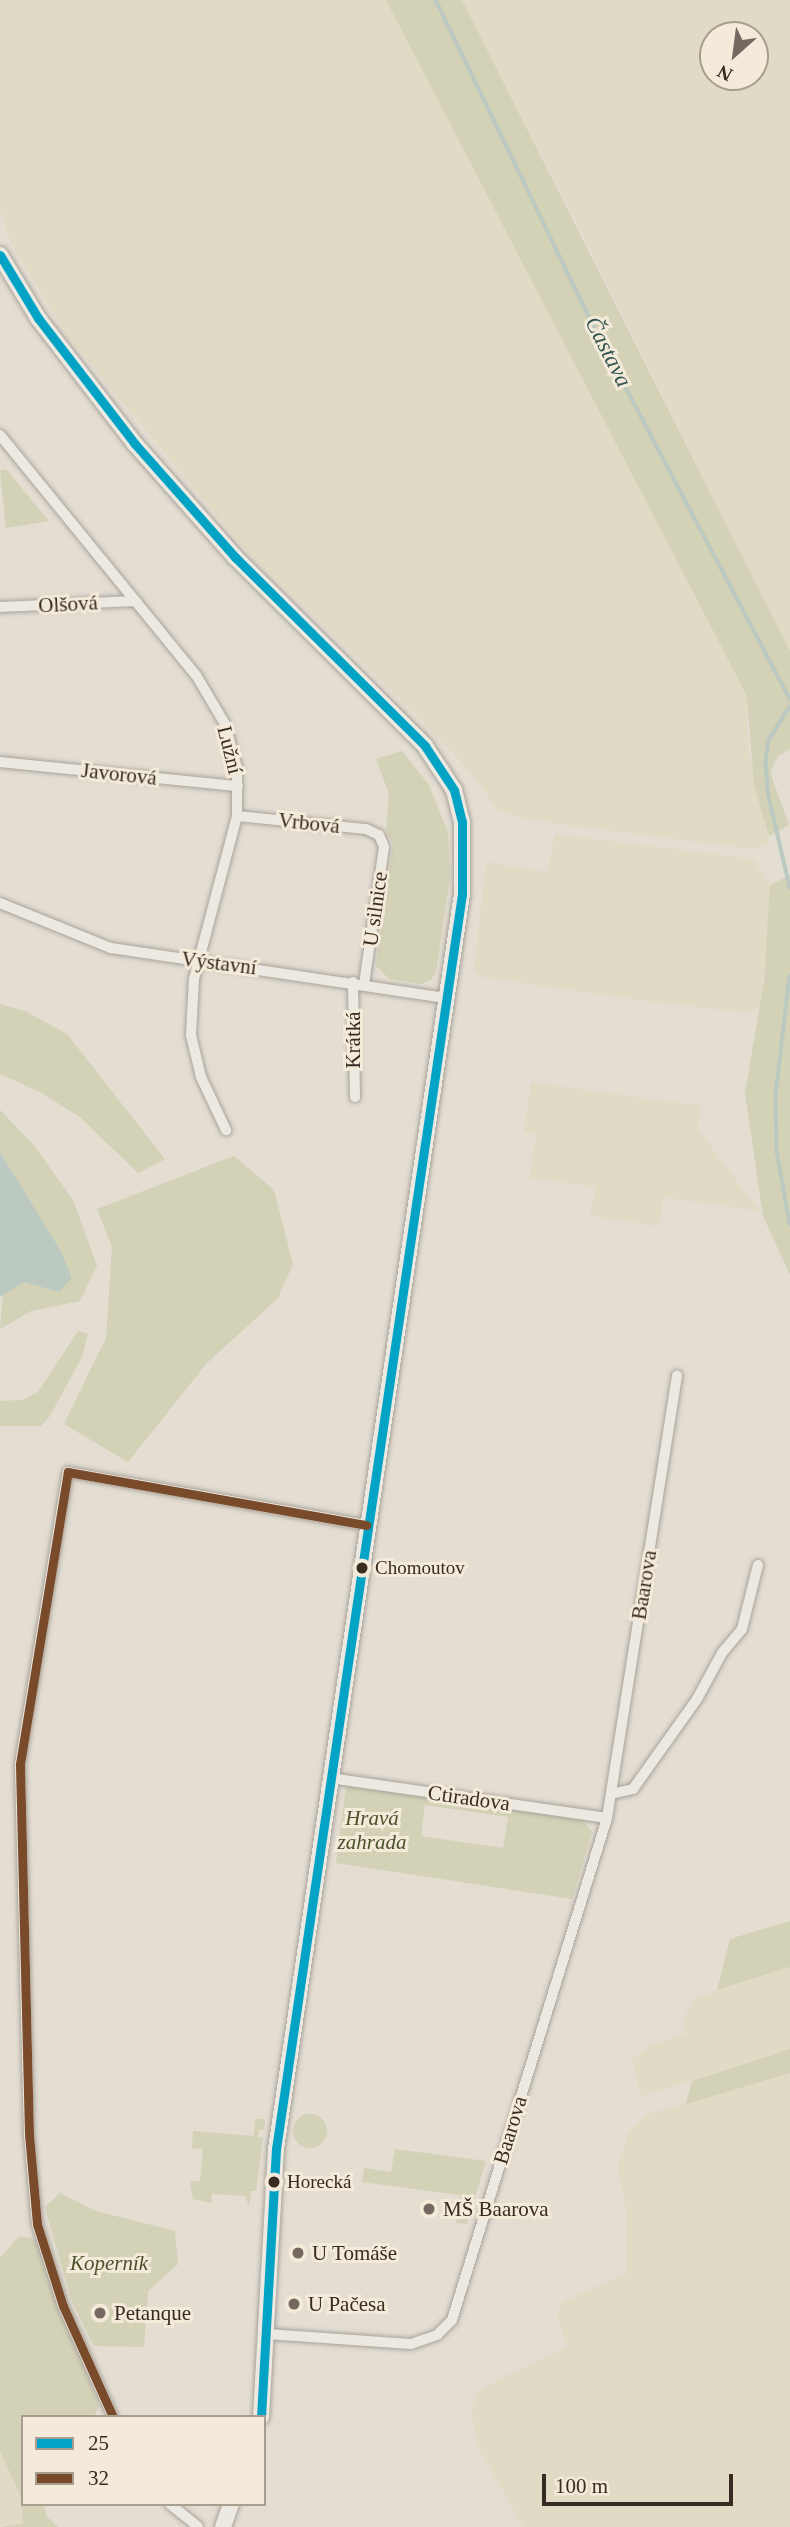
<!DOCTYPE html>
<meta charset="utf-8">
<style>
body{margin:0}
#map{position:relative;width:790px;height:2527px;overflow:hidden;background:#e3ddd2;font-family:"Times New Roman",serif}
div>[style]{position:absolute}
.farmland>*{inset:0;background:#e1dac4}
.green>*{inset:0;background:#d3d1b6}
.round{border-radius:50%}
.water>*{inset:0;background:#bbc9c0}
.stream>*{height:3.5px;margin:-1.75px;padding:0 1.75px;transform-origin:1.75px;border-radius:1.75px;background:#bbc9c0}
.roads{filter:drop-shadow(0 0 2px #a9a39a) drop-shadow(0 0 2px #a9a39a)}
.street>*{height:10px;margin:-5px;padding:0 5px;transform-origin:5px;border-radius:5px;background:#ece9e2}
.secondary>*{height:16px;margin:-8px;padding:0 8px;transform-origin:8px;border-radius:8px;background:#ece9e2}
.bus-1>*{height:9px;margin:-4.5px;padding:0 4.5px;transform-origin:4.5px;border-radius:4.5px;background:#03a3c5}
.bus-2>*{height:9px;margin:-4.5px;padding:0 4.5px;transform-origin:4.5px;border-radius:4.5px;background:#7a4b2a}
.dots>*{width:19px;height:19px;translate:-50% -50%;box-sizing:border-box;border:4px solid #f3ead9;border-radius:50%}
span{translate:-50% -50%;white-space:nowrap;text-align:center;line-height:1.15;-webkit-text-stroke:6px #f3ead9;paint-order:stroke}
.bus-label{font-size:19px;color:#382b22}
.left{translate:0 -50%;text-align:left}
.street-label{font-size:21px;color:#382b22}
.park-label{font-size:21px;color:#4b522b;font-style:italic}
.poi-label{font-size:21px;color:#382b22}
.water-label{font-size:23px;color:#335652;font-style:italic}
.legend{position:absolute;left:21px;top:2415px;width:245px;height:91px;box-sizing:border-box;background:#f3ead9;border:2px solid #a89e90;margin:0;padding:9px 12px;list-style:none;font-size:21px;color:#382b22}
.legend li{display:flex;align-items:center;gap:14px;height:35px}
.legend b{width:35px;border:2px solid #a89e90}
.north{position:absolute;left:699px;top:21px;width:70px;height:70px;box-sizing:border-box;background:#f3ead9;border:2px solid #a89e90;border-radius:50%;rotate:208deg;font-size:19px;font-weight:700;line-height:28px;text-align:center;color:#382b22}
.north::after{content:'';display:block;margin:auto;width:24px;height:32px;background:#746960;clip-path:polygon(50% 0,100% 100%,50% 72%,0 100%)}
.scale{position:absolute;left:542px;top:2474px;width:191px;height:32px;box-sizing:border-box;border:4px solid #382b22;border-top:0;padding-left:9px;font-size:21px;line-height:24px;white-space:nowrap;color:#382b22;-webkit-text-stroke:5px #f3ead9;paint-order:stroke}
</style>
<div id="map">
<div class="farmland">
<i style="clip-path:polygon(0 0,386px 0,747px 696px,748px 748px,769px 836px,767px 846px,752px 849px,552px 823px,517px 817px,496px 808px,469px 770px,419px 718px,238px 541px,67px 335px,12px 245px,0 209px)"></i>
<i style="clip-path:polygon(evenodd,462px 0,790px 0,790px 651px,579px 228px,462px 0,713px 35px,755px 35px,755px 77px,713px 77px,713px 35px)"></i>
<i style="clip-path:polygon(555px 834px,753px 859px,770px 885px,771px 908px,760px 1006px,751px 1013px,645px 1001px,483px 977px,474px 972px,486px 862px,548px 872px)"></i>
<i style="clip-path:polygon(531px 1082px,701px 1106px,697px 1127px,759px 1211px,664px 1197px,659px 1226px,590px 1216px,595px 1187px,530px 1178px,536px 1134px,524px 1132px)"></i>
<i style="clip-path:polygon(790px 1967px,790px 2049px,641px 2096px,632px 2059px,651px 2045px,684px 2034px,685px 2016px,695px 1998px)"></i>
<i style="clip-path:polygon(790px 2073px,790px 2527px,523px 2527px,477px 2445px,471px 2409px,478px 2393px,497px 2380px,568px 2347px,557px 2317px,562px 2302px,627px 2273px,626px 2209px,618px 2167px,627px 2135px,646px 2115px)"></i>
<i style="clip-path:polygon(0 2451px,21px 2497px,23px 2525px,0 2525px)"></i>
</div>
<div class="green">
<i style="clip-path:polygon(386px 0,462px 0,790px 651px,790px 749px,778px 756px,770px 772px,789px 825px,769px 836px,754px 785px,747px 696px)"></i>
<i style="clip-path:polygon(6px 469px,39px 509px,49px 521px,6px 528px,0 471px)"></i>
<i style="clip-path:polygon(402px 751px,429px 785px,448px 832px,450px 878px,436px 972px,431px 980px,420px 984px,389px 979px,376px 966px,393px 844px,386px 830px,389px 794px,376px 759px)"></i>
<i style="clip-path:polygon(790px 875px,790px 1275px,763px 1216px,745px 1093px,764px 982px,770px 885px)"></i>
<i style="clip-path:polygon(0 1004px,25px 1011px,67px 1034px,165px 1159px,138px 1173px,81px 1118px,40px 1092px,0 1074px)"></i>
<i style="clip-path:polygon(0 1110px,33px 1144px,73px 1200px,97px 1266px,80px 1301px,31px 1311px,0 1329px,3px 1293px,24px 1282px,37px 1285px,72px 1278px,61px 1251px,0 1152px)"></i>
<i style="clip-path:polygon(234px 1156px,274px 1190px,293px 1264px,278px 1298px,207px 1363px,128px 1462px,64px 1424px,106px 1338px,112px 1247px,97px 1209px)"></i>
<i style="clip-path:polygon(78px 1331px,88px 1334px,82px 1357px,50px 1416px,41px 1426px,0 1426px,0 1401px,22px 1400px,38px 1392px)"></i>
<i style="clip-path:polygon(evenodd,346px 1786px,583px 1820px,592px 1832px,572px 1899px,336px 1863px,346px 1786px,425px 1805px,508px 1817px,503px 1848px,421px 1836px,425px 1805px)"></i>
<i style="clip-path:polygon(790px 1921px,790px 1967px,717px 1990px,730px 1939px)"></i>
<i style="clip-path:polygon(790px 2049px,790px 2073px,686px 2104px,692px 2081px)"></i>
<i class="round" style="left:293px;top:2114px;width:34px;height:34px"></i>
<i style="clip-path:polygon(255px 2119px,265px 2119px,264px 2130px,259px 2130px,258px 2137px,263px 2138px,256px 2191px,251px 2191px,249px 2206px,245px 2196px,212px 2194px,211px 2203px,193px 2199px,190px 2181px,200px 2181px,203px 2149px,192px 2148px,193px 2131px,254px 2136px)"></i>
<i style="clip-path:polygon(395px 2149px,486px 2161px,467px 2224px,456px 2223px,460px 2195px,362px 2182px,364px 2168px,391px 2172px)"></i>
<i style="clip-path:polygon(60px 2193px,96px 2211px,175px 2231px,178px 2264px,148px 2291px,144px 2347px,94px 2346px,71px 2299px,45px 2207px)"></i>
<i style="clip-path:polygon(19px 2236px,34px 2239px,41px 2248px,99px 2406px,94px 2417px,23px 2417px,23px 2504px,44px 2504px,46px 2516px,58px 2527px,0 2527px,23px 2524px,21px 2497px,0 2451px,0 2258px)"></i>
</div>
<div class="water">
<i style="clip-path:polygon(0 1152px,61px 1251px,72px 1278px,59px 1292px,24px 1282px,0 1297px)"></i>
</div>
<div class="stream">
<i style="left:436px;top:0;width:363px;rotate:64.2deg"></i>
<i style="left:594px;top:327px;width:420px;rotate:62.2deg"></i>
<i style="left:790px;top:707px;width:39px;rotate:122deg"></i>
<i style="left:769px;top:740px;width:21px;rotate:98deg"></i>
<i style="left:766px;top:761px;width:31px;rotate:86deg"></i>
<i style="left:768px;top:792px;width:98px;rotate:77deg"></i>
<i style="left:790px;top:976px;width:120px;rotate:96.7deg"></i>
<i style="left:776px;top:1095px;width:56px;rotate:89deg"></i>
<i style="left:777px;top:1151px;width:74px;rotate:79.9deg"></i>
</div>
<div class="roads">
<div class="street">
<i style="left:0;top:435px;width:310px;rotate:50.8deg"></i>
<i style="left:196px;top:675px;width:57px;rotate:59.4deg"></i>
<i style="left:225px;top:724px;width:46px;rotate:74.7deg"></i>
<i style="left:237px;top:768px;width:48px;rotate:90deg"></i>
<i style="left:237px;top:816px;width:169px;rotate:104.8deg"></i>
<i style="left:194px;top:979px;width:56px;rotate:93.1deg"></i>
<i style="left:191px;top:1035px;width:43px;rotate:76.6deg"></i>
<i style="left:201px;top:1077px;width:59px;rotate:64.7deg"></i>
<i style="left:0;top:607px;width:136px;rotate:-2.5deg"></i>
<i style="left:0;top:762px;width:239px;rotate:5.8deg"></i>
<i style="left:237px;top:816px;width:130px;rotate:5.8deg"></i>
<i style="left:366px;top:829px;width:14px;rotate:25deg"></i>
<i style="left:379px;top:835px;width:13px;rotate:67deg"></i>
<i style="left:384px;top:847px;width:138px;rotate:98.3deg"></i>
<i style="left:0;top:903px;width:120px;rotate:22.1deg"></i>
<i style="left:111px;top:948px;width:340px;rotate:8.5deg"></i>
<i style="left:353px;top:982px;width:115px;rotate:89deg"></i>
<i style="left:330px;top:1778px;width:280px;rotate:8.2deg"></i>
<i style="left:611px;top:1794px;width:23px;rotate:-13deg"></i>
<i style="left:633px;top:1789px;width:110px;rotate:-54.6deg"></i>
<i style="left:697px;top:1699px;width:52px;rotate:-61.5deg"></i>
<i style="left:722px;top:1653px;width:31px;rotate:-50deg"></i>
<i style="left:742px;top:1629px;width:66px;rotate:-76deg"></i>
<i style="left:267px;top:2334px;width:144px;rotate:4deg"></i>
<i style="left:411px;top:2344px;width:28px;rotate:-19deg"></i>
<i style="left:437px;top:2335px;width:21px;rotate:-45deg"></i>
<i style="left:452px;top:2320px;width:525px;rotate:-72.84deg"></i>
<i style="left:607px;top:1818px;width:448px;rotate:-81deg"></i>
<i style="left:113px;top:2417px;width:122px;rotate:-114.2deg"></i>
<i style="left:63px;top:2306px;width:86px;rotate:-107.6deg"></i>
<i style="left:37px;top:2224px;width:90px;rotate:-95.1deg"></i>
<i style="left:29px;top:2134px;width:370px;rotate:-91.4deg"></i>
<i style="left:20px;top:1764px;width:296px;rotate:-80.7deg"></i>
<i style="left:68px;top:1472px;width:303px;rotate:10.1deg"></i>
<i style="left:170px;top:2504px;width:36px;rotate:39deg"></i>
</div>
<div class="secondary">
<i style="left:0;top:255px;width:74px;rotate:58.9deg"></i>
<i style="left:38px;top:318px;width:159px;rotate:52.4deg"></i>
<i style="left:135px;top:444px;width:151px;rotate:48.5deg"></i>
<i style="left:235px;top:557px;width:268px;rotate:44.8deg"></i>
<i style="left:425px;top:746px;width:53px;rotate:56.6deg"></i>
<i style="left:454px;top:790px;width:33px;rotate:76deg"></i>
<i style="left:462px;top:822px;width:72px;rotate:90deg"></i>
<i style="left:462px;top:894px;width:1269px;rotate:98.43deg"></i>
<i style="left:276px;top:2149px;width:268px;rotate:93.2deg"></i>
<i style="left:223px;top:2527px;width:24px;rotate:-71deg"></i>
</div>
</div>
<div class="bus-1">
<i style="left:0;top:255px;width:74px;rotate:58.9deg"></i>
<i style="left:38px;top:318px;width:159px;rotate:52.4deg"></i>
<i style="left:135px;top:444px;width:151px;rotate:48.5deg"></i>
<i style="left:235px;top:557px;width:268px;rotate:44.8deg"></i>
<i style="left:425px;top:746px;width:53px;rotate:56.6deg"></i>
<i style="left:454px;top:790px;width:33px;rotate:76deg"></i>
<i style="left:462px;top:822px;width:72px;rotate:90deg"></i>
<i style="left:462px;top:894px;width:1269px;rotate:98.43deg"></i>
<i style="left:276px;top:2149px;width:268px;rotate:93.2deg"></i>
</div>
<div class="bus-2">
<i style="left:113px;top:2417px;width:122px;rotate:-114.2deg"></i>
<i style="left:63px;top:2306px;width:86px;rotate:-107.6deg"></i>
<i style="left:37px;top:2224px;width:90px;rotate:-95.1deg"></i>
<i style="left:29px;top:2134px;width:370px;rotate:-91.4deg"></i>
<i style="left:20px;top:1764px;width:296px;rotate:-80.7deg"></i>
<i style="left:68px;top:1472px;width:303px;rotate:10.1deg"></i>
</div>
<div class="dots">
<i style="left:362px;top:1568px;background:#382b22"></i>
<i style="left:274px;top:2182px;background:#382b22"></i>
<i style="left:429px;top:2209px;background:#746960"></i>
<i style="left:298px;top:2253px;background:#746960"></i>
<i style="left:294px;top:2304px;background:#746960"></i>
<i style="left:100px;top:2313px;background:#746960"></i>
</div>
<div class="bus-label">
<span class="left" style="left:375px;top:1568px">Chomoutov</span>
<span class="left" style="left:287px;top:2182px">Horecká</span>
</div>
<div class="street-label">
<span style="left:68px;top:604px;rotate:-3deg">Olšová</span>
<span style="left:230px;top:750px;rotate:76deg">Lužní</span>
<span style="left:119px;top:774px;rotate:6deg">Javorová</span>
<span style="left:309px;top:823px;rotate:6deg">Vrbová</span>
<span style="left:375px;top:909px;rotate:-82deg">U silnice</span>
<span style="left:219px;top:963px;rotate:7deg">Výstavní</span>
<span style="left:353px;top:1040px;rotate:-90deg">Krátká</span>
<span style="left:644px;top:1585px;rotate:-81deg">Baarova</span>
<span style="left:469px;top:1798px;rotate:8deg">Ctiradova</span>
<span style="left:510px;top:2130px;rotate:-73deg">Baarova</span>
</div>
<div class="park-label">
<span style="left:372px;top:1830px">Hravá<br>zahrada</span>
<span style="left:109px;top:2263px">Koperník</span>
</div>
<div class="poi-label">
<span class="left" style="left:443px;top:2209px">MŠ Baarova</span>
<span class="left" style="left:312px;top:2253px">U Tomáše</span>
<span class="left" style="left:308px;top:2304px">U Pačesa</span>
<span class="left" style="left:114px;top:2313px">Petanque</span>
</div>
<div class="water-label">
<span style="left:608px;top:352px;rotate:63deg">Častava</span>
</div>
<ul class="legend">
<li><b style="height:9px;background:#03a3c5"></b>25</li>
<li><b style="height:9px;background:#7a4b2a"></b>32</li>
</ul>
<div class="north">N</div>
<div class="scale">100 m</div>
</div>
